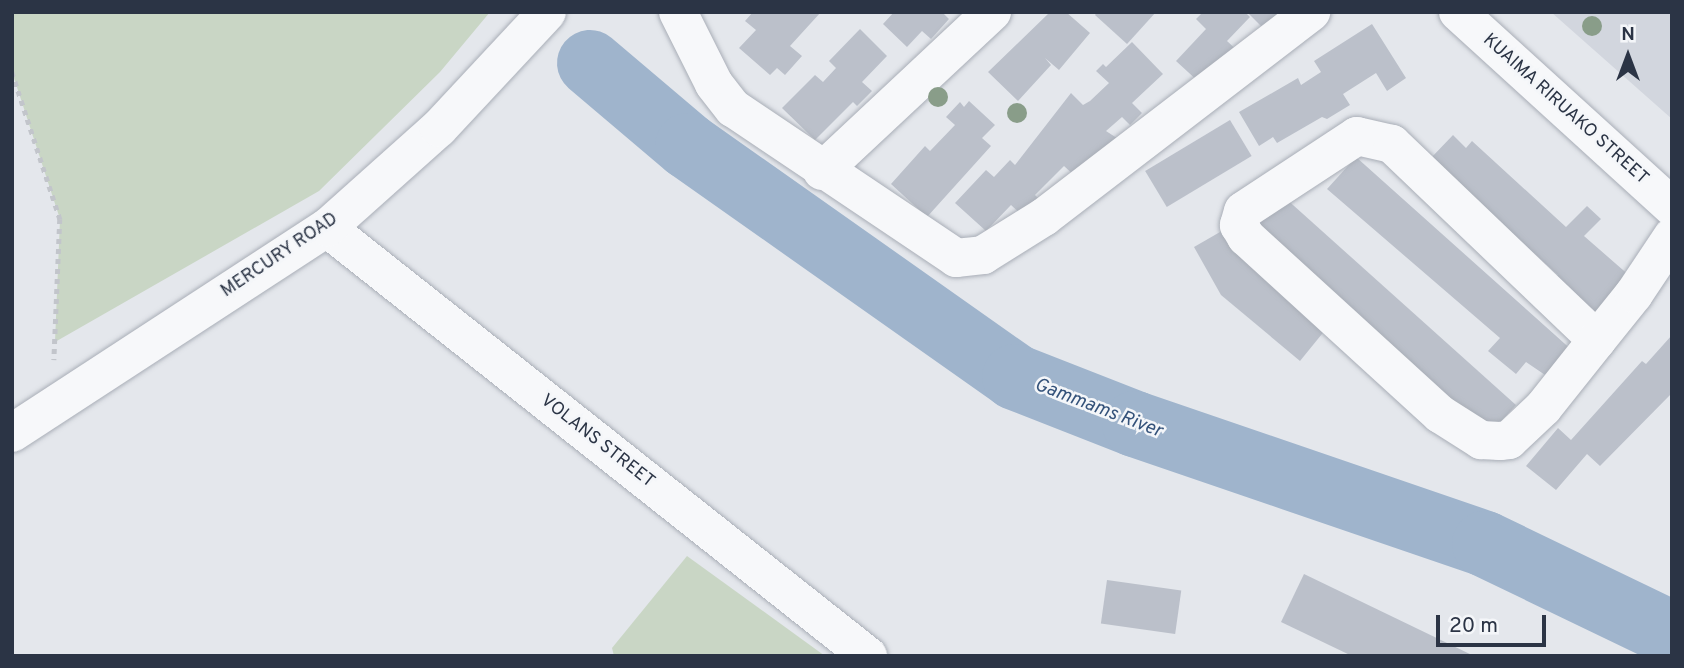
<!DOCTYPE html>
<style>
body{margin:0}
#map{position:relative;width:1684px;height:668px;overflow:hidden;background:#e4e7ec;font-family:Overpass,sans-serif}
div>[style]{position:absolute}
.built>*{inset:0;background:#d2d6de}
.green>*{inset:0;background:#c9d6c5}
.river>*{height:66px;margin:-33px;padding:0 33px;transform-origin:33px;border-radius:33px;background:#9fb4cc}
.building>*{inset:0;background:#bbc0ca;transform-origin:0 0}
.path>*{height:4.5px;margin-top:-2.25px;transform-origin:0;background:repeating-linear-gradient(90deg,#c2c5cb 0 5px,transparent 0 10px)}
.roads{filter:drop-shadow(0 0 2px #a9aeb7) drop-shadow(0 0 2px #a9aeb7)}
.minor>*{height:38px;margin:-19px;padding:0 19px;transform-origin:19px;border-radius:19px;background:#f7f8fa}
.trees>*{width:20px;height:20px;margin:-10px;border-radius:50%;background:#899d89}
span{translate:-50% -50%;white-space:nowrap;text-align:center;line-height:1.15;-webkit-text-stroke:5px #f4f6f9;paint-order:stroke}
.street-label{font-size:18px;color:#2b3445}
.water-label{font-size:19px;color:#34527a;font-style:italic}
.frame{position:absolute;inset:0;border:14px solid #2b3445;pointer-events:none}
.north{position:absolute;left:1593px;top:21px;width:70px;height:70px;-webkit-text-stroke:5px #f4f6f9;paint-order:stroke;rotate:0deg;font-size:19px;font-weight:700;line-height:28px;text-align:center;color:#2b3445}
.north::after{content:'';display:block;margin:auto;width:24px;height:32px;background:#2b3445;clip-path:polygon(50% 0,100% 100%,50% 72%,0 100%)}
.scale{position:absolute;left:1436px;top:615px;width:110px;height:32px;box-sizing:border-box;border:4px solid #2b3445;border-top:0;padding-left:9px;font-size:21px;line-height:24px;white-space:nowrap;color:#2b3445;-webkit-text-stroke:5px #f4f6f9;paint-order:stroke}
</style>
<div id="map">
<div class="built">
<i style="clip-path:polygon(1551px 12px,1672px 12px,1672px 120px,1672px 119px)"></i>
</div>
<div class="green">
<i style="clip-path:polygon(12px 12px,490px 12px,440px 72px,319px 191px,55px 342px,60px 219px,12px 72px)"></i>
<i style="clip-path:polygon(687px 556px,825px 656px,614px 656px,612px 648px)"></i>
</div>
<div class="river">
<i style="left:590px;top:63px;width:128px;rotate:40.3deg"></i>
<i style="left:688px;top:146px;width:400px;rotate:35.2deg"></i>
<i style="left:1015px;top:377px;width:129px;rotate:21.4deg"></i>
<i style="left:1135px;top:424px;width:370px;rotate:18.9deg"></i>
<i style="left:1485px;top:544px;width:208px;rotate:25.7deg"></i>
</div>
<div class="building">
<i style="clip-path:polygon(753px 12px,821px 12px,790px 46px,802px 56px,785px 75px,777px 68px,770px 75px,739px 48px,756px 30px,745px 21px)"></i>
<i style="clip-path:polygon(894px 12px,942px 12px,949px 19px,931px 39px,922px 31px,907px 47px,883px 24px)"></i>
<i style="clip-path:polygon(1050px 12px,1066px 12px,1090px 33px,1059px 70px,1045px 58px,1051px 65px,1018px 101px,988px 72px)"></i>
<i style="clip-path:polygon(1097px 12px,1156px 12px,1127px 44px,1095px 15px)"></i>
<i style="clip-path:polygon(1203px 12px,1245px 12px,1250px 17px,1227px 41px,1240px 53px,1200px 83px,1176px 61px,1206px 29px,1196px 19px)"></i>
<i style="clip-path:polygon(1247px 12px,1282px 12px,1265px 30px)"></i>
<i style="clip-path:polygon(1372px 24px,1406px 78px,1387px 91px,1376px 73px,1343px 94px,1350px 105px,1327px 119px,1322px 117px,1277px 143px,1273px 137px,1259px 146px,1239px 112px,1298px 78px,1301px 85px,1321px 72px,1314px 61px)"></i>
<i style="clip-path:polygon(860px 29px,887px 56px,862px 82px,872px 91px,857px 106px,853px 102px,815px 140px,782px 108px,815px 75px,823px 82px,836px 68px,829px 61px)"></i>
<i style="clip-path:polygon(1132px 42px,1163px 74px,1132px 103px,1142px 113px,1130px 125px,1122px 117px,1106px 131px,1126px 144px,1077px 178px,1064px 166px,1035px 195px,1039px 199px,1023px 216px,1011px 205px,986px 231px,955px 203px,986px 170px,994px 177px,1010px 160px,1015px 165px,1071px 93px,1083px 105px,1090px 101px,1109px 83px,1096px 71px,1103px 64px,1106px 67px)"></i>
<i style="clip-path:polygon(969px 101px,995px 125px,982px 138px,991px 146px,927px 217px,891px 184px,925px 146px,930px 151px,955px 125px,946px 117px,960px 102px,964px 107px)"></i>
<i style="left:1230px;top:120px;width:42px;height:99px;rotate:59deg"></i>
<i style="clip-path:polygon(1453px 135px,1466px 148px,1472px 141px,1566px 227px,1587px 206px,1601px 219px,1584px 236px,1631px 277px,1598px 314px,1575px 293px,1550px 283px,1558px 275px,1430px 159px)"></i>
<i style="clip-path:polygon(1356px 157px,1574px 352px,1551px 379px,1526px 362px,1516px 374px,1488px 351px,1500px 338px,1327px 189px)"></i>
<i style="clip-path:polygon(1283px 196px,1516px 405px,1493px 430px,1453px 402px,1255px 226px)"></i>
<i style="clip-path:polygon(1227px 228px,1326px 329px,1300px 361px,1221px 295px,1194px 247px)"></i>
<i style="clip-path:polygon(1672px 335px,1672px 393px,1600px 466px,1587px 454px,1556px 490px,1526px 466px,1558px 428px,1571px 440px,1642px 361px,1646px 364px)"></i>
<i style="clip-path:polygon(1304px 574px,1474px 656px,1352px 656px,1281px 622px)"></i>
<i style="left:1107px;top:580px;width:75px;height:44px;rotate:8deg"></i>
</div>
<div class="path">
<i style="left:12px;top:72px;width:155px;rotate:71.9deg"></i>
<i style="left:60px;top:219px;width:141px;rotate:92.4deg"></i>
</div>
<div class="roads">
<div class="minor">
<i style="left:678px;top:12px;width:80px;rotate:63.4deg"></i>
<i style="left:714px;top:84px;width:31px;rotate:52deg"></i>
<i style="left:733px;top:108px;width:269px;rotate:33.9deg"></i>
<i style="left:956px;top:258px;width:27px;rotate:-6deg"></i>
<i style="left:983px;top:255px;width:72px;rotate:-31.9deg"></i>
<i style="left:1044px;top:217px;width:337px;rotate:-37.5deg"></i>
<i style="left:1458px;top:12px;width:290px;rotate:42.3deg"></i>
<i style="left:822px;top:171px;width:233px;rotate:-43.1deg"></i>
<i style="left:327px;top:228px;width:690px;rotate:38.35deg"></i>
<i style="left:1597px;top:340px;width:284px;rotate:-136.3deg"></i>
<i style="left:1392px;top:144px;width:36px;rotate:-167deg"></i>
<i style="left:1357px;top:136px;width:136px;rotate:146.7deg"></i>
<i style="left:1243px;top:211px;width:15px;rotate:106deg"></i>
<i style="left:1239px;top:225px;width:14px;rotate:60deg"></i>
<i style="left:1246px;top:237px;width:263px;rotate:42.4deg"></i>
<i style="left:1440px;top:414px;width:49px;rotate:32.4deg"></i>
<i style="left:1481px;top:440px;width:19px;rotate:3deg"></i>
<i style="left:1500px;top:441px;width:9px;rotate:-6deg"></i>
<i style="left:1509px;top:440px;width:47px;rotate:-43.3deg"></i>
<i style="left:1543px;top:408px;width:87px;rotate:-51.5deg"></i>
<i style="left:1597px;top:340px;width:59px;rotate:-51.2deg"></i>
<i style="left:1634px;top:294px;width:69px;rotate:-56.3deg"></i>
<i style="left:12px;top:433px;width:376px;rotate:-33.1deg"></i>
<i style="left:327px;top:228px;width:150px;rotate:-41.8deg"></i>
<i style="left:439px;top:128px;width:158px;rotate:-47deg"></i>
</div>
</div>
<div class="trees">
<i style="left:1592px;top:26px"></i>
<i style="left:938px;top:97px"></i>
<i style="left:1017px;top:113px"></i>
</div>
<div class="street-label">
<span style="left:1565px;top:110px;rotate:42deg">KUAIMA RIRUAKO STREET</span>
<span style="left:280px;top:256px;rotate:-34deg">MERCURY ROAD</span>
<span style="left:597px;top:442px;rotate:38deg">VOLANS STREET</span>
</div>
<div class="water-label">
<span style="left:1098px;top:409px;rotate:21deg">Gammams River</span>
</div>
<div class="frame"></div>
<div class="north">N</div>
<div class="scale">20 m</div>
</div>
